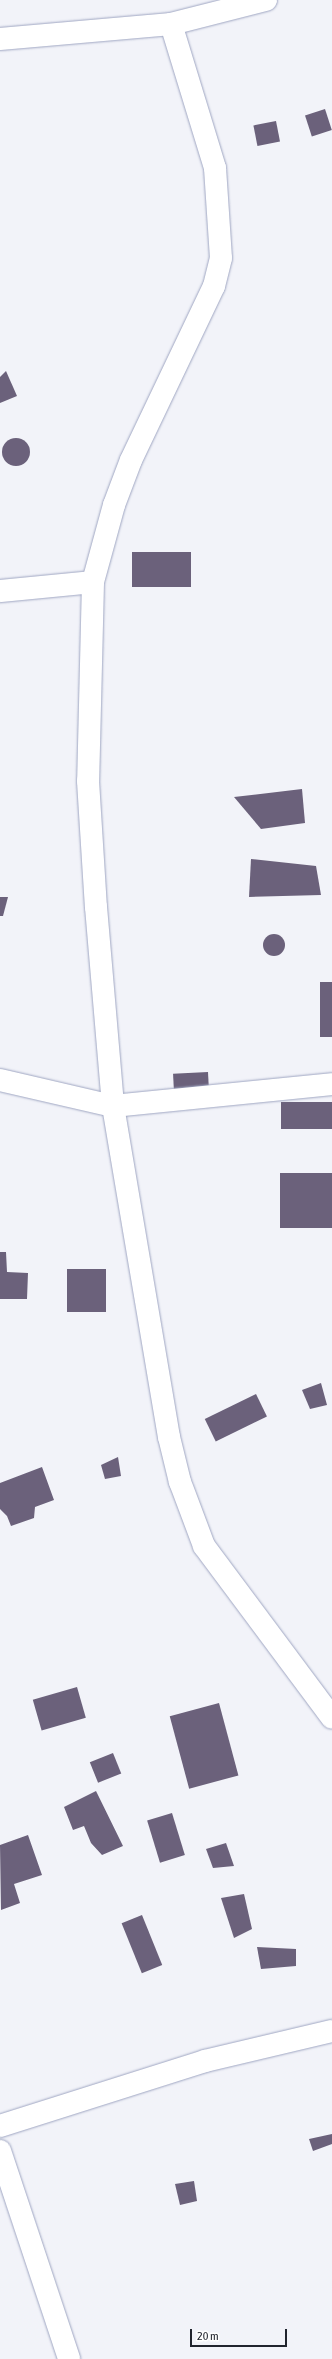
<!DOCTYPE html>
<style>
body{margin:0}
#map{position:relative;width:332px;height:2359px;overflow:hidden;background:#f2f3f9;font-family:"Asap Condensed",sans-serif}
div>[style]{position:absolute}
.building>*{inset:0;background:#6b617b;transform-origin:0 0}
.round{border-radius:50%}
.roads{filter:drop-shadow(0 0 1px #9fa6c2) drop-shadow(0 0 1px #9fa6c2)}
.minor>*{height:22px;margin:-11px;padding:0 11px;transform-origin:11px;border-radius:11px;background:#fff}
span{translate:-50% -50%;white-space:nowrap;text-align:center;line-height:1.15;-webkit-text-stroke:4px #fff;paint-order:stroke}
.scale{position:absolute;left:190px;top:2329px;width:97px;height:18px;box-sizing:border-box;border:2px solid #21242e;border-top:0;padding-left:5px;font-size:12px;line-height:14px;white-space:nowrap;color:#21242e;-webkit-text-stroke:3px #fff;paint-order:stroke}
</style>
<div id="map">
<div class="building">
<i style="left:325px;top:109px;width:22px;height:21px;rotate:72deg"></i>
<i style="left:276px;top:121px;width:21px;height:23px;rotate:79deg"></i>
<i style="clip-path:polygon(6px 371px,17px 396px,0 403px,0 377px)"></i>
<i class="round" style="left:2px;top:438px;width:28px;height:28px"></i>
<i style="left:132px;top:552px;width:59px;height:35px"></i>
<i style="clip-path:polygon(302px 789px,305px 823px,261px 829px,234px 797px)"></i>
<i style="clip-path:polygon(251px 859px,316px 866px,321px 895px,249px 897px)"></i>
<i style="clip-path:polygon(0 897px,8px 897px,3px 916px,0 916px)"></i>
<i class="round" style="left:263px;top:934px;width:22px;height:22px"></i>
<i style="left:320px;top:982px;width:12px;height:55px"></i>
<i style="left:208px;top:1072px;width:18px;height:35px;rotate:87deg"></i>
<i style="left:281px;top:1102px;width:51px;height:27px"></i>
<i style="left:332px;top:1173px;width:55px;height:52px;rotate:90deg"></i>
<i style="clip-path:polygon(0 1252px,6px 1252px,7px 1272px,28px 1273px,27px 1299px,0 1299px)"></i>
<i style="left:67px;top:1269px;width:39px;height:43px"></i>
<i style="clip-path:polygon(321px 1383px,327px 1405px,310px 1409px,302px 1390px)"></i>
<i style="left:256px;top:1394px;width:25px;height:57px;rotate:64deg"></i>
<i style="clip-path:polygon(118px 1457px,121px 1476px,105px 1479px,101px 1465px)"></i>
<i style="clip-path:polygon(42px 1467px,54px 1500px,35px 1507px,34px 1518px,11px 1526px,7px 1516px,0 1509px,0 1483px)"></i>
<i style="left:77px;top:1687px;width:32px;height:46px;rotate:74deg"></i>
<i style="left:219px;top:1703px;width:75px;height:51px;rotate:75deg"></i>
<i style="left:113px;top:1753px;width:22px;height:25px;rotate:68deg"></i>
<i style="clip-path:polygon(96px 1791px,123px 1846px,102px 1855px,91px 1843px,84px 1826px,73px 1830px,64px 1807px)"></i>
<i style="left:172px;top:1813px;width:44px;height:26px;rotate:73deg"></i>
<i style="clip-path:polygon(28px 1835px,42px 1875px,14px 1884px,20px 1903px,1px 1910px,0 1845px)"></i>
<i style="clip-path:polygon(226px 1843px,234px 1866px,213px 1868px,206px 1849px)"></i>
<i style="clip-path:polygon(244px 1894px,252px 1929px,234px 1938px,221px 1898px)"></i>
<i style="left:142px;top:1915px;width:54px;height:22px;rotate:68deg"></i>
<i style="clip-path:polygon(257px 1947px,296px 1949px,296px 1966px,261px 1969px)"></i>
<i style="clip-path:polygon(332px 2134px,332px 2144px,313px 2151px,309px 2139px)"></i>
<i style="clip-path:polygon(194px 2181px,197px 2201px,180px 2205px,175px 2184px)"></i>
</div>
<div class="roads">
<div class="minor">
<i style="left:171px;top:24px;width:151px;rotate:73deg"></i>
<i style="left:215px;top:168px;width:90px;rotate:86.2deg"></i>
<i style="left:221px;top:258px;width:29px;rotate:104deg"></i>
<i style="left:214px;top:286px;width:193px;rotate:115.5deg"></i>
<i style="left:131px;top:460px;width:48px;rotate:110.7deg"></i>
<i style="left:114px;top:505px;width:80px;rotate:105.3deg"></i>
<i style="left:93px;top:582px;width:199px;rotate:91.4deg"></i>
<i style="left:88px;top:781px;width:126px;rotate:86.4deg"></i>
<i style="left:96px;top:907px;width:200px;rotate:85.1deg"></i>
<i style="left:113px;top:1106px;width:336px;rotate:80.4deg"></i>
<i style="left:169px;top:1437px;width:46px;rotate:76.3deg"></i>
<i style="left:180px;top:1482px;width:68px;rotate:69.4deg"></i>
<i style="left:204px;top:1546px;width:214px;rotate:53.3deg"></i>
<i style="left:0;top:39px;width:172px;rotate:-5deg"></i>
<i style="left:171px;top:24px;width:98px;rotate:-14.2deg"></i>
<i style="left:0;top:591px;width:93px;rotate:-5.5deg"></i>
<i style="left:0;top:1080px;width:116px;rotate:13deg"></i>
<i style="left:113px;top:1106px;width:220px;rotate:-5.7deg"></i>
<i style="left:0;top:2126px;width:215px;rotate:-17.6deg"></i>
<i style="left:205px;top:2061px;width:130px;rotate:-13.3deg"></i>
<i style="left:0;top:2151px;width:219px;rotate:71.6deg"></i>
</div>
</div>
<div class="scale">20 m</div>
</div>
